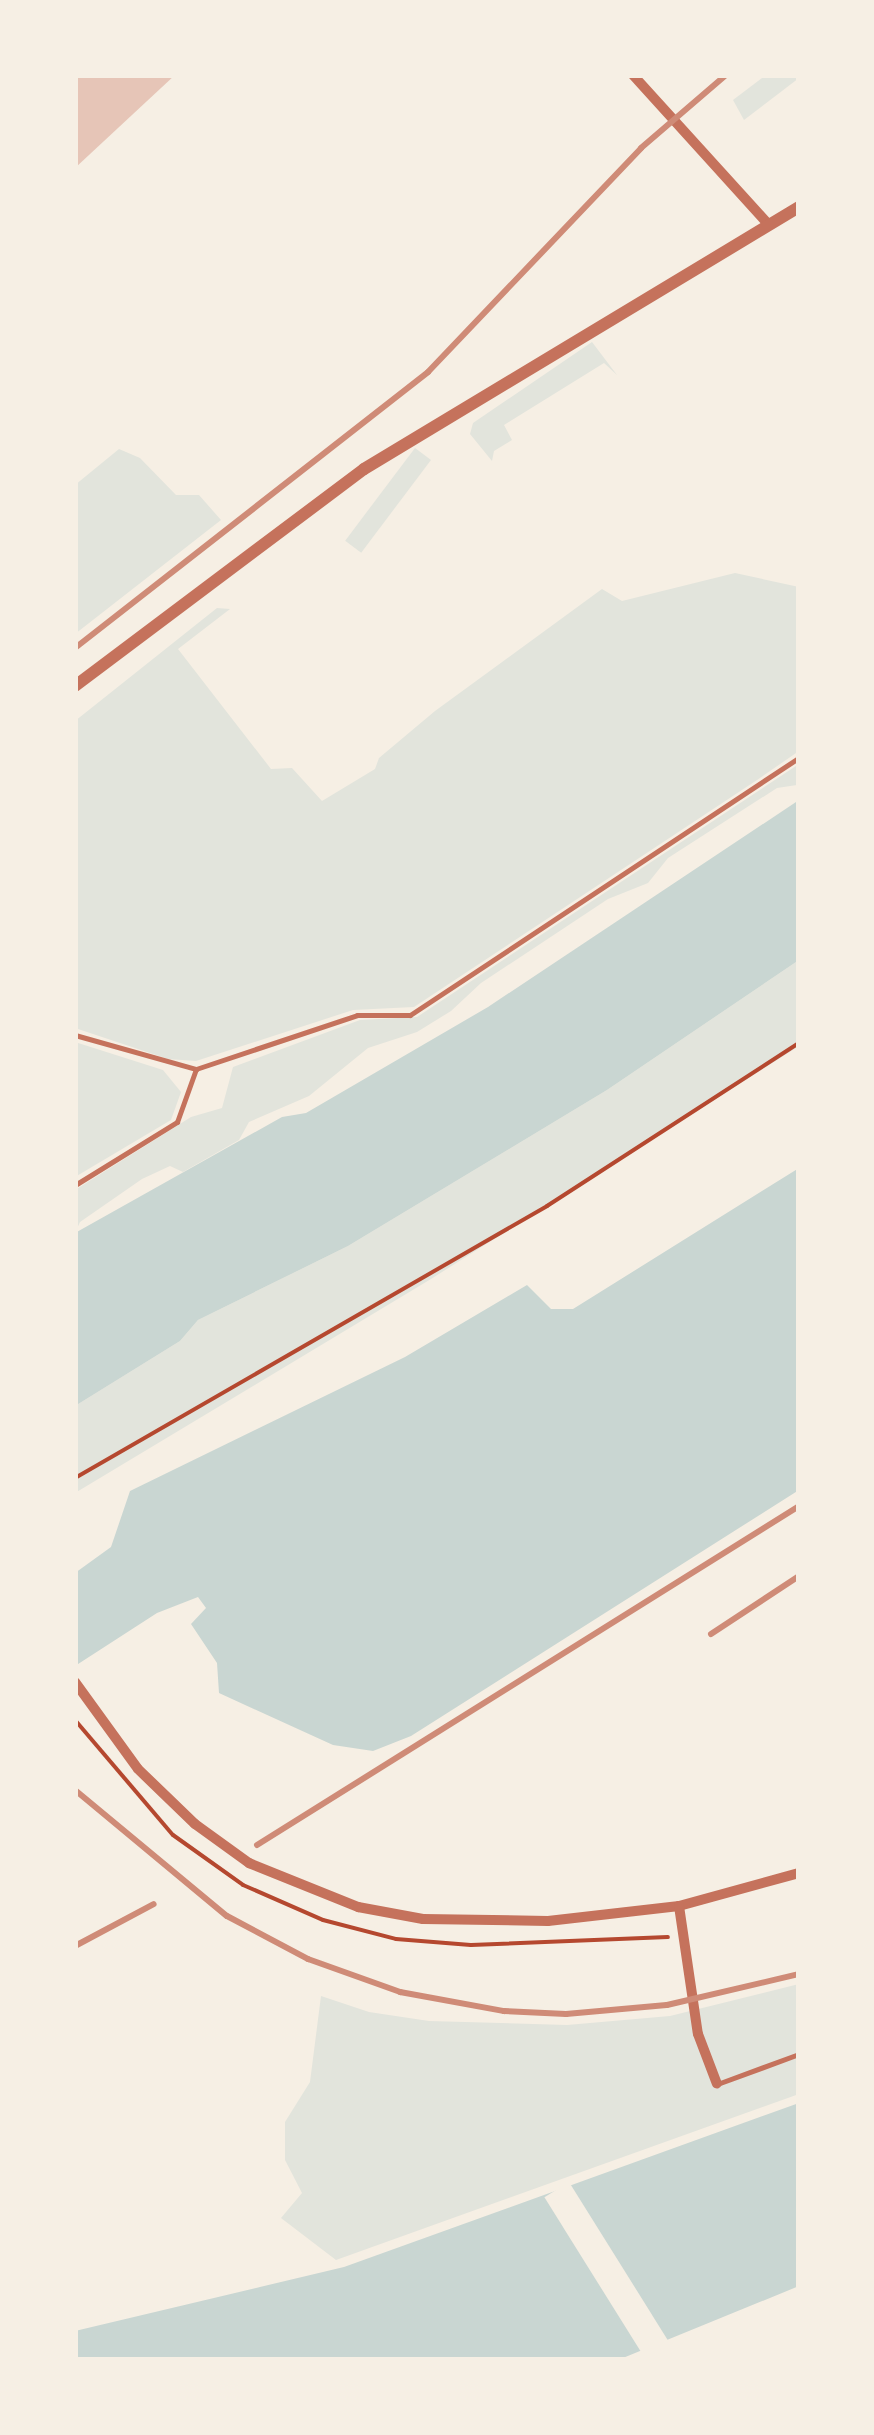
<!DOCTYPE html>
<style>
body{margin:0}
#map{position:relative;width:874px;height:2435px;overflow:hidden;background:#f6efe4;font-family:Lato,sans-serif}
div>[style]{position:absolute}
.green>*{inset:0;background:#e2e4dc;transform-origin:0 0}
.water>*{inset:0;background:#c9d6d2}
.pier>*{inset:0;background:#f6efe4;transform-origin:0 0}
.building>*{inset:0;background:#e6c5b7}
.path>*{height:4px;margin:-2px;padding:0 2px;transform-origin:2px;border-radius:2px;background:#b5482f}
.service>*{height:5px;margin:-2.5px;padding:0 2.5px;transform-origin:2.5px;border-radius:2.5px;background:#c5725c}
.minor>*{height:10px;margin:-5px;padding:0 5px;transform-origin:5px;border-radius:5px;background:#c5725c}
.tertiary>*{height:12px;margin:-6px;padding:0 6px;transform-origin:6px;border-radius:6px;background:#c5725c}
.rail>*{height:6px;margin:-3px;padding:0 3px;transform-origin:3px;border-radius:3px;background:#cf8b77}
span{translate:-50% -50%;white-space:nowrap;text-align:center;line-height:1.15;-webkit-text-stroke:9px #f6efe4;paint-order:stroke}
.frame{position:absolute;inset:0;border:78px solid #f6efe4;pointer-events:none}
</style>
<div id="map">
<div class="green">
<i style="clip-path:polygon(766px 75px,799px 78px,744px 120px,733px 100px)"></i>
<i style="clip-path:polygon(592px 342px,617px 375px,604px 363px,504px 425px,512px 440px,494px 451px,492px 461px,470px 434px,473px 423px)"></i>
<i style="left:415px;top:448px;width:20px;height:116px;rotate:37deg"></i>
<i style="clip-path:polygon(119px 449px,140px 458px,176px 495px,199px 495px,221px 520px,75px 634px,75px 485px)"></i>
<i style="clip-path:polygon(735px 573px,799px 587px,799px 751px,757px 780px,414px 1007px,353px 1010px,196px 1061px,168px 1059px,75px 1028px,75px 721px,217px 608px,230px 609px,178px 649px,271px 769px,292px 768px,322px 801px,375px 769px,379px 758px,435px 711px,602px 589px,622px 601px)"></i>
<i style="clip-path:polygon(799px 764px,797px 785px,777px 788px,668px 858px,648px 883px,608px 899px,481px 983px,451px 1011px,417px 1032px,368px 1048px,309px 1096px,249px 1122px,239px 1140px,183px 1172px,170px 1166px,142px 1179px,80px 1222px,75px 1233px,75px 1190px,191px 1117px,222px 1108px,233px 1067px,360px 1020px,417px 1017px)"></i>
<i style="clip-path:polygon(799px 960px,799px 1046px,431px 1279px,75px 1493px,75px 1406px,180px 1341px,198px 1320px,348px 1246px,607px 1090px)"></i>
<i style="clip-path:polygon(75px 1042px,163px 1070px,181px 1092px,171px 1120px,75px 1177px)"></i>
<i style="clip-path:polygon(799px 1984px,799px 2094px,336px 2260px,281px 2218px,302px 2193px,285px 2160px,285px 2122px,310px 2082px,321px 1996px,369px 2012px,429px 2021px,567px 2025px,670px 2016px)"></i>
</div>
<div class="water">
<i style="clip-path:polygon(799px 800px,799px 960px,607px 1090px,348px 1246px,198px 1320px,180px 1341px,75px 1406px,75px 1233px,282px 1117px,306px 1113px,488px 1007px)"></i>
<i style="clip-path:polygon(799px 1168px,799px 1490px,411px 1736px,373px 1751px,333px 1745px,219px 1693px,217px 1663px,191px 1624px,206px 1608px,198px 1597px,157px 1613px,75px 1666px,75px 1573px,111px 1547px,130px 1491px,405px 1357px,527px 1285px,551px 1309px,573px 1309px)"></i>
<i style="clip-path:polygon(799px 2103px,799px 2286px,618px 2360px,75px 2360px,75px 2331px,344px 2267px)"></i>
</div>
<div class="pier">
<i style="left:569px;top:2182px;width:191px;height:29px;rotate:58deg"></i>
</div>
<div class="building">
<i style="clip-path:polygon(75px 75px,175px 75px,75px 168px)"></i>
</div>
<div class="path">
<i style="left:75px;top:1478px;width:545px;rotate:-29.95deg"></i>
<i style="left:547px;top:1206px;width:300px;rotate:-32.9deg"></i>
<i style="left:75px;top:1720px;width:151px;rotate:49.6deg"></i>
<i style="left:173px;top:1835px;width:86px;rotate:35.5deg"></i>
<i style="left:243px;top:1885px;width:87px;rotate:23.6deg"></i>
<i style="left:323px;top:1920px;width:75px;rotate:14.6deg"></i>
<i style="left:396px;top:1939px;width:75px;rotate:4.6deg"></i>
<i style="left:471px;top:1945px;width:197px;rotate:-2.3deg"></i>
</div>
<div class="service">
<i style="left:75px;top:1035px;width:126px;rotate:15.7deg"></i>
<i style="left:196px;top:1069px;width:170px;rotate:-18.5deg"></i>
<i style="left:357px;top:1015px;width:53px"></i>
<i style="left:410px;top:1015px;width:466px;rotate:-33.5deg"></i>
<i style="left:75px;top:1185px;width:120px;rotate:-31.7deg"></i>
<i style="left:177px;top:1122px;width:56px;rotate:-70.3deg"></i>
<i style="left:720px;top:2083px;width:84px;rotate:-20.2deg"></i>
</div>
<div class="minor">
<i style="left:633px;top:75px;width:201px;rotate:47.8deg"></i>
<i style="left:75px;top:1682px;width:107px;rotate:54.1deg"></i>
<i style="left:138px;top:1769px;width:79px;rotate:44deg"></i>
<i style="left:195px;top:1824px;width:67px;rotate:35.8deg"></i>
<i style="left:249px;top:1863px;width:118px;rotate:22deg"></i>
<i style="left:358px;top:1907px;width:66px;rotate:10.5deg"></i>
<i style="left:423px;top:1919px;width:125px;rotate:0.9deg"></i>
<i style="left:548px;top:1921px;width:132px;rotate:-6.5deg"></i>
<i style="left:679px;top:1906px;width:124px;rotate:-15.4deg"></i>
<i style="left:679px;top:1906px;width:129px;rotate:81.6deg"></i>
<i style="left:698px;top:2034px;width:53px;rotate:69.2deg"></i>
</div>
<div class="tertiary">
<i style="left:75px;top:686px;width:361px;rotate:-36.9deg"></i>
<i style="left:364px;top:469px;width:508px;rotate:-31.06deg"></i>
</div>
<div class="rail">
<i style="left:75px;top:648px;width:448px;rotate:-38deg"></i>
<i style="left:428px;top:372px;width:309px;rotate:-46.4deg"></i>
<i style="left:641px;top:148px;width:112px;rotate:-40.7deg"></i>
<i style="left:711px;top:1634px;width:105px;rotate:-33.4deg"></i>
<i style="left:75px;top:1790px;width:197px;rotate:39.7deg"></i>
<i style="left:227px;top:1916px;width:92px;rotate:28deg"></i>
<i style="left:308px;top:1959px;width:98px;rotate:19.7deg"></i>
<i style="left:400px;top:1992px;width:106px;rotate:10.4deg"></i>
<i style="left:504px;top:2011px;width:62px;rotate:2.8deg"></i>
<i style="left:566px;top:2014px;width:101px;rotate:-5.1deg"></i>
<i style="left:667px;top:2005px;width:136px;rotate:-13.2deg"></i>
<i style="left:257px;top:1845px;width:639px;rotate:-32.02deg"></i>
<i style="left:75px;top:1946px;width:89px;rotate:-28deg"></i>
</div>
<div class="frame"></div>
</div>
